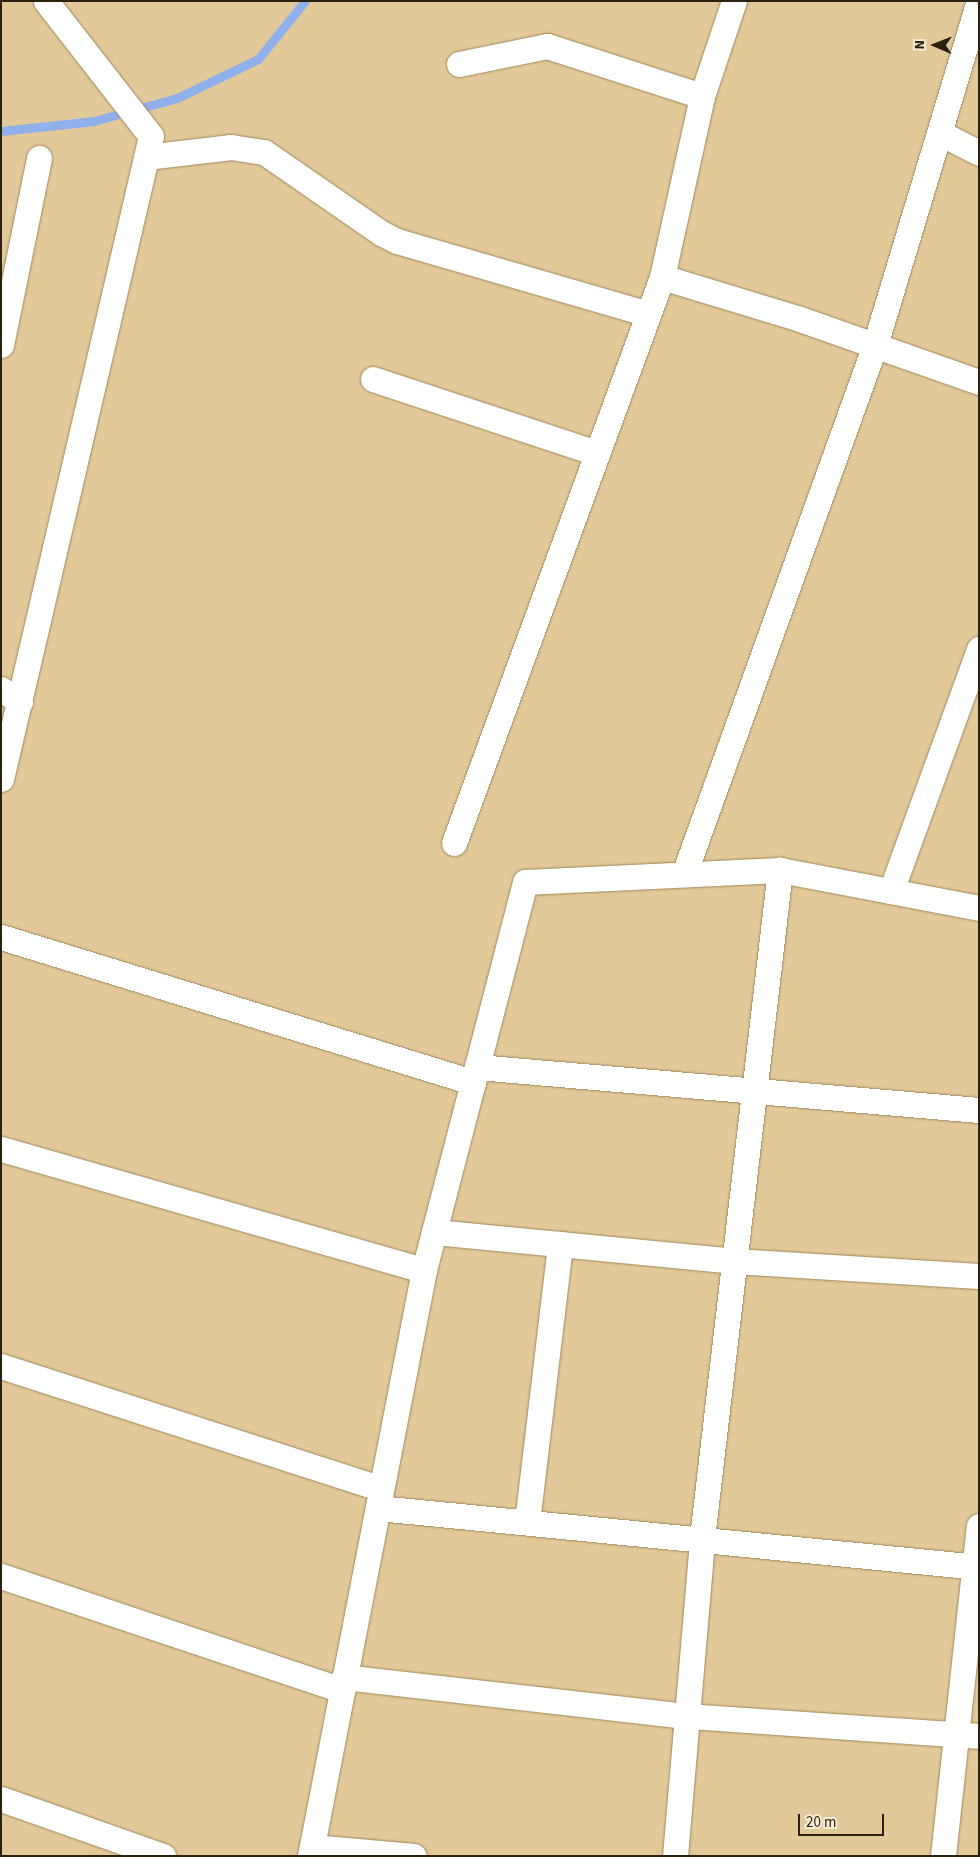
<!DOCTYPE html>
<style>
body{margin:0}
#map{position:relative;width:980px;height:1857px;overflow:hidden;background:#e2c99a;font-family:"Source Sans 3",sans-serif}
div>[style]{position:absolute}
.stream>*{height:9px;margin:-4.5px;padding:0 4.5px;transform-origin:4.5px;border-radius:4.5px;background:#90b0ec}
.roads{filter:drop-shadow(0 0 1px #a0895c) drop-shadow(0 0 1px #a0895c)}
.minor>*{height:25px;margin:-12.5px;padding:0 12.5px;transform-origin:12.5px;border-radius:12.5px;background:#fff}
span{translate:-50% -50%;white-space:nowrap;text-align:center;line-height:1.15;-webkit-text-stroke:4.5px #f8ebd4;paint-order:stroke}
.frame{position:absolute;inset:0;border:2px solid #2b210f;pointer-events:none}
.north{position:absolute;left:910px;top:20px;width:50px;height:50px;-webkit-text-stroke:4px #f8ebd4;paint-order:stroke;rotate:271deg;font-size:14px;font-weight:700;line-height:20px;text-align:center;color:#2b210f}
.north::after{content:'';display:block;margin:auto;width:18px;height:22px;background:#2b210f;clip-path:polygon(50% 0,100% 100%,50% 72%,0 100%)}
.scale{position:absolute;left:798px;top:1814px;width:86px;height:22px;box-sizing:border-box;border:2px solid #2b210f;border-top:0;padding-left:6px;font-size:15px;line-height:18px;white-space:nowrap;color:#2b210f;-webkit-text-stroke:4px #f8ebd4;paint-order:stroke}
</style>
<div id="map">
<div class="stream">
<i style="left:1px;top:131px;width:94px;rotate:-6.1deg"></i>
<i style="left:94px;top:121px;width:86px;rotate:-15.5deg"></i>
<i style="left:177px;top:98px;width:90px;rotate:-25.7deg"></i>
<i style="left:258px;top:59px;width:75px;rotate:-51deg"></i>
</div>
<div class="roads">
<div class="minor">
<i style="left:459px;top:64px;width:90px;rotate:-11.6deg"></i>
<i style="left:547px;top:46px;width:163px;rotate:17.9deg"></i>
<i style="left:940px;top:133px;width:44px;rotate:27.1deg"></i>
<i style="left:146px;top:157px;width:86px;rotate:-6.7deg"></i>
<i style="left:231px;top:147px;width:33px;rotate:9deg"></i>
<i style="left:264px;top:152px;width:142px;rotate:34.7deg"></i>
<i style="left:381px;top:233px;width:18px;rotate:27deg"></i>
<i style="left:397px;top:241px;width:261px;rotate:16.2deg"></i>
<i style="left:662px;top:277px;width:144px;rotate:16.9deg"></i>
<i style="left:800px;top:319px;width:190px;rotate:19.4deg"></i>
<i style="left:1px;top:345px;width:191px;rotate:-78.5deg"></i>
<i style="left:373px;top:379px;width:236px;rotate:18.3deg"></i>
<i style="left:1px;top:689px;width:23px;rotate:34deg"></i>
<i style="left:1px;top:779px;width:660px;rotate:-76.87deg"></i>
<i style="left:151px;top:136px;width:171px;rotate:-127.9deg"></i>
<i style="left:454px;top:843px;width:603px;rotate:-69.82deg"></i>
<i style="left:662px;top:277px;width:185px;rotate:-77.5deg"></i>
<i style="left:702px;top:96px;width:100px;rotate:-71.4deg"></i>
<i style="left:684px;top:874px;width:562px;rotate:-70.15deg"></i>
<i style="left:875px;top:345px;width:359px;rotate:-73.2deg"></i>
<i style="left:891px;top:891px;width:258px;rotate:-70deg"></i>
<i style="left:1px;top:937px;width:494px;rotate:17.1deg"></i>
<i style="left:477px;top:1067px;width:504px;rotate:4.9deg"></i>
<i style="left:1px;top:1149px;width:440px;rotate:16deg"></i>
<i style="left:434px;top:1232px;width:301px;rotate:5.5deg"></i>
<i style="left:734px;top:1261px;width:245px;rotate:3.5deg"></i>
<i style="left:1px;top:1366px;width:399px;rotate:17.9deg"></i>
<i style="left:378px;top:1508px;width:604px;rotate:5.61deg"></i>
<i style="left:527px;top:1522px;width:280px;rotate:-83.2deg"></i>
<i style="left:1px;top:1576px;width:360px;rotate:18.5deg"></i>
<i style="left:344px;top:1677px;width:345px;rotate:6.5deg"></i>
<i style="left:687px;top:1716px;width:293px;rotate:3.9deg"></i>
<i style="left:1px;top:1799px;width:172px;rotate:19.4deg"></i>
<i style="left:312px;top:1847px;width:102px;rotate:5deg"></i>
<i style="left:310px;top:1856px;width:597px;rotate:-78.99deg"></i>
<i style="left:424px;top:1270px;width:401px;rotate:-75.4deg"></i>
<i style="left:525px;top:882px;width:255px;rotate:-2.7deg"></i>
<i style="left:780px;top:870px;width:203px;rotate:10.8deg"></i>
<i style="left:675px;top:1856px;width:319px;rotate:-85.1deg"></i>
<i style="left:702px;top:1538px;width:673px;rotate:-83.34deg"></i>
<i style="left:943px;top:1856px;width:332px;rotate:-83.8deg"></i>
</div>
</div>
<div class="frame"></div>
<div class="north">N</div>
<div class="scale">20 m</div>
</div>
